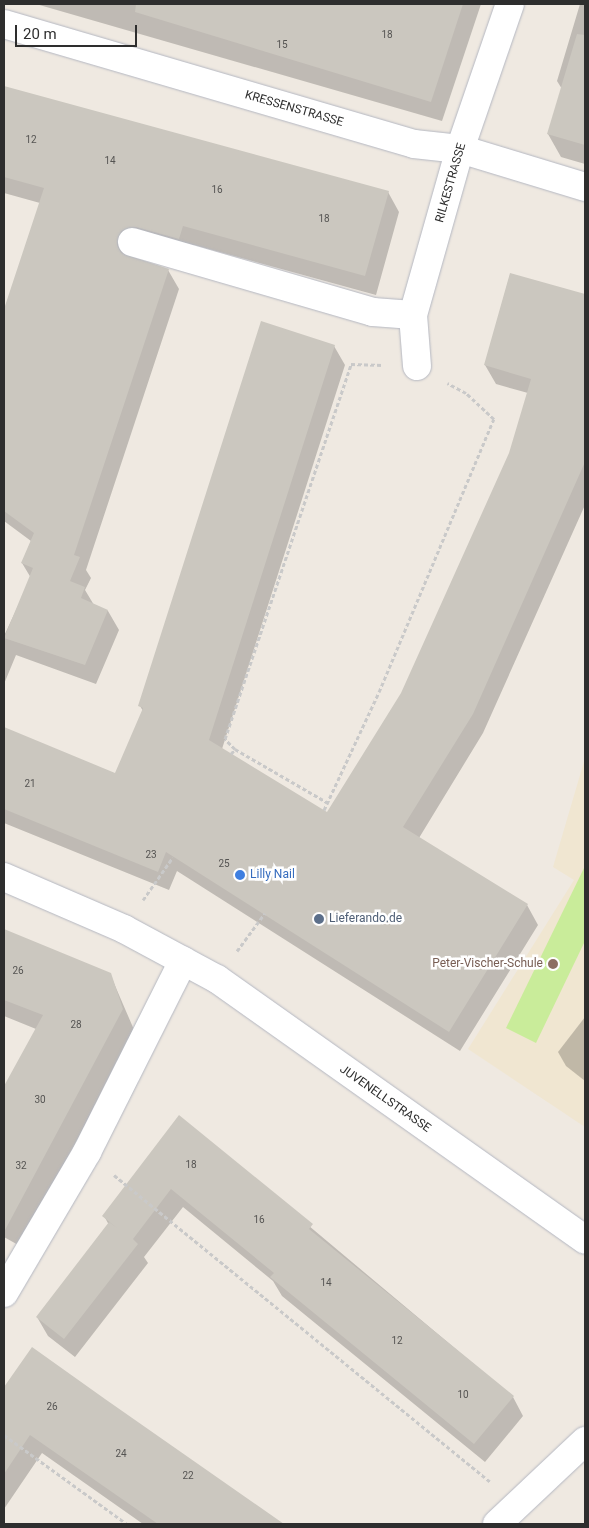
<!DOCTYPE html>
<style>
body{margin:0}
#map{position:relative;width:589px;height:1528px;overflow:hidden;background:#efe9e1;font-family:Roboto,sans-serif}
div>[style]{position:absolute}
.education>*{inset:0;background:#f0e6d1}
.pitch>*{inset:0;background:#c9ec9a}
.shadow>*{inset:0;background:#0003}
.building>*{inset:0;background:#cbc7bf}
.path>*{height:3px;margin-top:-1.5px;transform-origin:0;background:repeating-linear-gradient(90deg,#c9c9c9 0 4px,transparent 0 6.5px)}
.roads{filter:drop-shadow(0 0 1px #b4b7c1) drop-shadow(0 0 1px #b4b7c1)}
.minor>*{height:28px;margin:-14px;padding:0 14px;transform-origin:14px;border-radius:14px;background:#fff}
.dots>*{width:14px;height:14px;translate:-50% -50%;box-sizing:border-box;border:2px solid #fff;border-radius:50%}
span{translate:-50% -50%;white-space:nowrap;text-align:center;line-height:1.15;-webkit-text-stroke:5px #fff;paint-order:stroke}
.number-label{font-size:10px;color:#555452}
.number-label span{-webkit-text-stroke-width:0}
.street-label{font-size:12px;color:#2e2e2e}
.shop-label{font-size:12px;color:#366cbe}
.left{translate:0 -50%;text-align:left}
.service-label{font-size:12px;color:#4e5e75}
.education-label{font-size:12px;color:#785e54}
.right{translate:-100% -50%;text-align:right}
.frame{position:absolute;inset:0;border:5px solid #2e2e2e;pointer-events:none}
.scale{position:absolute;left:15px;top:25px;width:122px;height:22px;box-sizing:border-box;border:2px solid #2e2e2e;border-top:0;padding-left:6px;font-size:15px;line-height:18px;white-space:nowrap;color:#2e2e2e;-webkit-text-stroke:4px #fff;paint-order:stroke}
</style>
<div id="map">
<div class="education">
<i style="clip-path:polygon(585px 758px,585px 1127px,468px 1049px,574px 880px,553px 867px)"></i>
</div>
<div class="pitch">
<i style="clip-path:polygon(585px 866px,585px 941px,536px 1043px,506px 1028px)"></i>
</div>
<div class="shadow">
<i style="clip-path:polygon(36px 4px,481px 4px,442px 121px)"></i>
<i style="clip-path:polygon(580px 4px,585px 4px,585px 164px,561px 157px,548px 134px,562px 89px,557px 81px)"></i>
<i style="clip-path:polygon(4px 87px,388px 192px,399px 212px,376px 295px,194px 245px,190px 258px,132px 250px,130px 257px,168px 270px,179px 289px,86px 570px,91px 578px,85px 590px,94px 605px,108px 611px,119px 630px,96px 684px,16px 655px,4px 684px,4px 636px,31px 578px,22px 563px,31px 541px,4px 521px,4px 313px,40px 203px,4px 193px)"></i>
<i style="clip-path:polygon(510px 275px,585px 296px,585px 505px,483px 733px,419px 838px,527px 905px,538px 925px,460px 1051px,177px 871px,169px 890px,4px 823px,4px 729px,116px 775px,143px 711px,140px 706px,334px 346px,345px 365px,222px 749px,327px 814px,402px 694px,510px 454px,528px 393px,496px 384px,485px 365px)"></i>
<i style="clip-path:polygon(4px 930px,110px 974px,135px 1032px,20px 1246px,4px 1237px,4px 1089px,36px 1029px,4px 1016px)"></i>
<i style="clip-path:polygon(585px 1017px,585px 1081px,566px 1066px,558px 1052px)"></i>
<i style="clip-path:polygon(179px 1117px,513px 1397px,523px 1416px,485px 1462px,282px 1296px,273px 1281px,183px 1207px,144px 1257px,148px 1263px,75px 1357px,48px 1336px,37px 1317px,109px 1225px,104px 1216px)"></i>
<i style="clip-path:polygon(32px 1349px,280px 1524px,143px 1524px,42px 1453px,4px 1509px,4px 1389px)"></i>
</div>
<div class="building">
<i style="clip-path:polygon(136px 4px,463px 4px,431px 102px,135px 12px)"></i>
<i style="clip-path:polygon(577px 34px,585px 35px,585px 145px,547px 134px)"></i>
<i style="clip-path:polygon(4px 86px,389px 191px,365px 276px,183px 226px,179px 239px,136px 227px,121px 231px,117px 245px,121px 253px,169px 269px,74px 555px,80px 557px,70px 581px,85px 587px,81px 598px,108px 610px,85px 665px,4px 638px,33px 568px,21px 563px,34px 533px,4px 511px,4px 309px,44px 188px,4px 177px)"></i>
<i style="clip-path:polygon(510px 273px,585px 294px,585px 462px,473px 714px,403px 827px,528px 904px,449px 1032px,166px 852px,158px 872px,4px 809px,4px 727px,115px 773px,143px 708px,138px 706px,261px 321px,335px 345px,209px 740px,327px 812px,401px 693px,509px 453px,531px 379px,484px 365px)"></i>
<i style="clip-path:polygon(4px 929px,111px 973px,123px 1009px,4px 1232px,4px 1086px,43px 1015px,4px 1000px)"></i>
<i style="clip-path:polygon(179px 1115px,313px 1224px,309px 1229px,514px 1396px,474px 1444px,270px 1277px,274px 1273px,171px 1189px,133px 1239px,138px 1244px,64px 1339px,36px 1317px,109px 1222px,117px 1228px,102px 1216px)"></i>
<i style="clip-path:polygon(32px 1347px,105px 1399px,284px 1524px,158px 1524px,30px 1435px,4px 1474px,4px 1387px)"></i>
</div>
<div class="path">
<i style="left:235px;top:749px;width:14px;rotate:-135deg"></i>
<i style="left:225px;top:739px;width:396px;rotate:-71.4deg"></i>
<i style="left:351px;top:364px;width:32px;rotate:2deg"></i>
<i style="left:231px;top:754px;width:6px;rotate:-51deg"></i>
<i style="left:235px;top:749px;width:108px;rotate:30.1deg"></i>
<i style="left:324px;top:810px;width:130px;rotate:-65deg"></i>
<i style="left:379px;top:692px;width:296px;rotate:-67.2deg"></i>
<i style="left:494px;top:419px;width:38px;rotate:-137deg"></i>
<i style="left:466px;top:393px;width:21px;rotate:-152deg"></i>
<i style="left:143px;top:900px;width:52px;rotate:-55.1deg"></i>
<i style="left:237px;top:951px;width:47px;rotate:-53.6deg"></i>
<i style="left:114px;top:1175px;width:486px;rotate:39.2deg"></i>
<i style="left:4px;top:1435px;width:152px;rotate:35.9deg"></i>
</div>
<div class="roads">
<div class="minor">
<i style="left:4px;top:24px;width:427px;rotate:16.3deg"></i>
<i style="left:414px;top:144px;width:46px;rotate:6.2deg"></i>
<i style="left:460px;top:149px;width:131px;rotate:16.9deg"></i>
<i style="left:132px;top:242px;width:251px;rotate:16.2deg"></i>
<i style="left:373px;top:312px;width:40px;rotate:4.3deg"></i>
<i style="left:417px;top:366px;width:51px;rotate:-94.5deg"></i>
<i style="left:413px;top:315px;width:173px;rotate:-74.2deg"></i>
<i style="left:460px;top:149px;width:153px;rotate:-71deg"></i>
<i style="left:4px;top:877px;width:131px;rotate:23.4deg"></i>
<i style="left:124px;top:929px;width:106px;rotate:28.3deg"></i>
<i style="left:217px;top:979px;width:451px;rotate:35.3deg"></i>
<i style="left:4px;top:1293px;width:164px;rotate:-59.5deg"></i>
<i style="left:87px;top:1152px;width:214px;rotate:-63.3deg"></i>
<i style="left:497px;top:1524px;width:121px;rotate:-43.3deg"></i>
</div>
</div>
<div class="dots">
<i style="left:240px;top:875px;background:#3f7fe0"></i>
<i style="left:319px;top:919px;background:#5c6f8a"></i>
<i style="left:553px;top:964px;background:#8d6e63"></i>
</div>
<div class="number-label">
<span style="left:387px;top:35px">18</span>
<span style="left:282px;top:45px">15</span>
<span style="left:31px;top:140px">12</span>
<span style="left:110px;top:161px">14</span>
<span style="left:217px;top:190px">16</span>
<span style="left:324px;top:219px">18</span>
<span style="left:30px;top:784px">21</span>
<span style="left:151px;top:855px">23</span>
<span style="left:224px;top:864px">25</span>
<span style="left:18px;top:971px">26</span>
<span style="left:76px;top:1025px">28</span>
<span style="left:40px;top:1100px">30</span>
<span style="left:191px;top:1165px">18</span>
<span style="left:21px;top:1166px">32</span>
<span style="left:259px;top:1220px">16</span>
<span style="left:326px;top:1283px">14</span>
<span style="left:397px;top:1341px">12</span>
<span style="left:463px;top:1395px">10</span>
<span style="left:52px;top:1407px">26</span>
<span style="left:121px;top:1454px">24</span>
<span style="left:188px;top:1476px">22</span>
</div>
<div class="street-label">
<span style="left:294px;top:109px;rotate:16deg">KRESSENSTRASSE</span>
<span style="left:451px;top:183px;rotate:-74deg">RILKESTRASSE</span>
<span style="left:385px;top:1099px;rotate:35deg">JUVENELLSTRASSE</span>
</div>
<div class="shop-label">
<span class="left" style="left:250px;top:875px">Lilly Nail</span>
</div>
<div class="service-label">
<span class="left" style="left:329px;top:919px">Lieferando.de</span>
</div>
<div class="education-label">
<span class="right" style="left:543px;top:964px">Peter-Vischer-Schule</span>
</div>
<div class="frame"></div>
<div class="scale">20 m</div>
</div>
